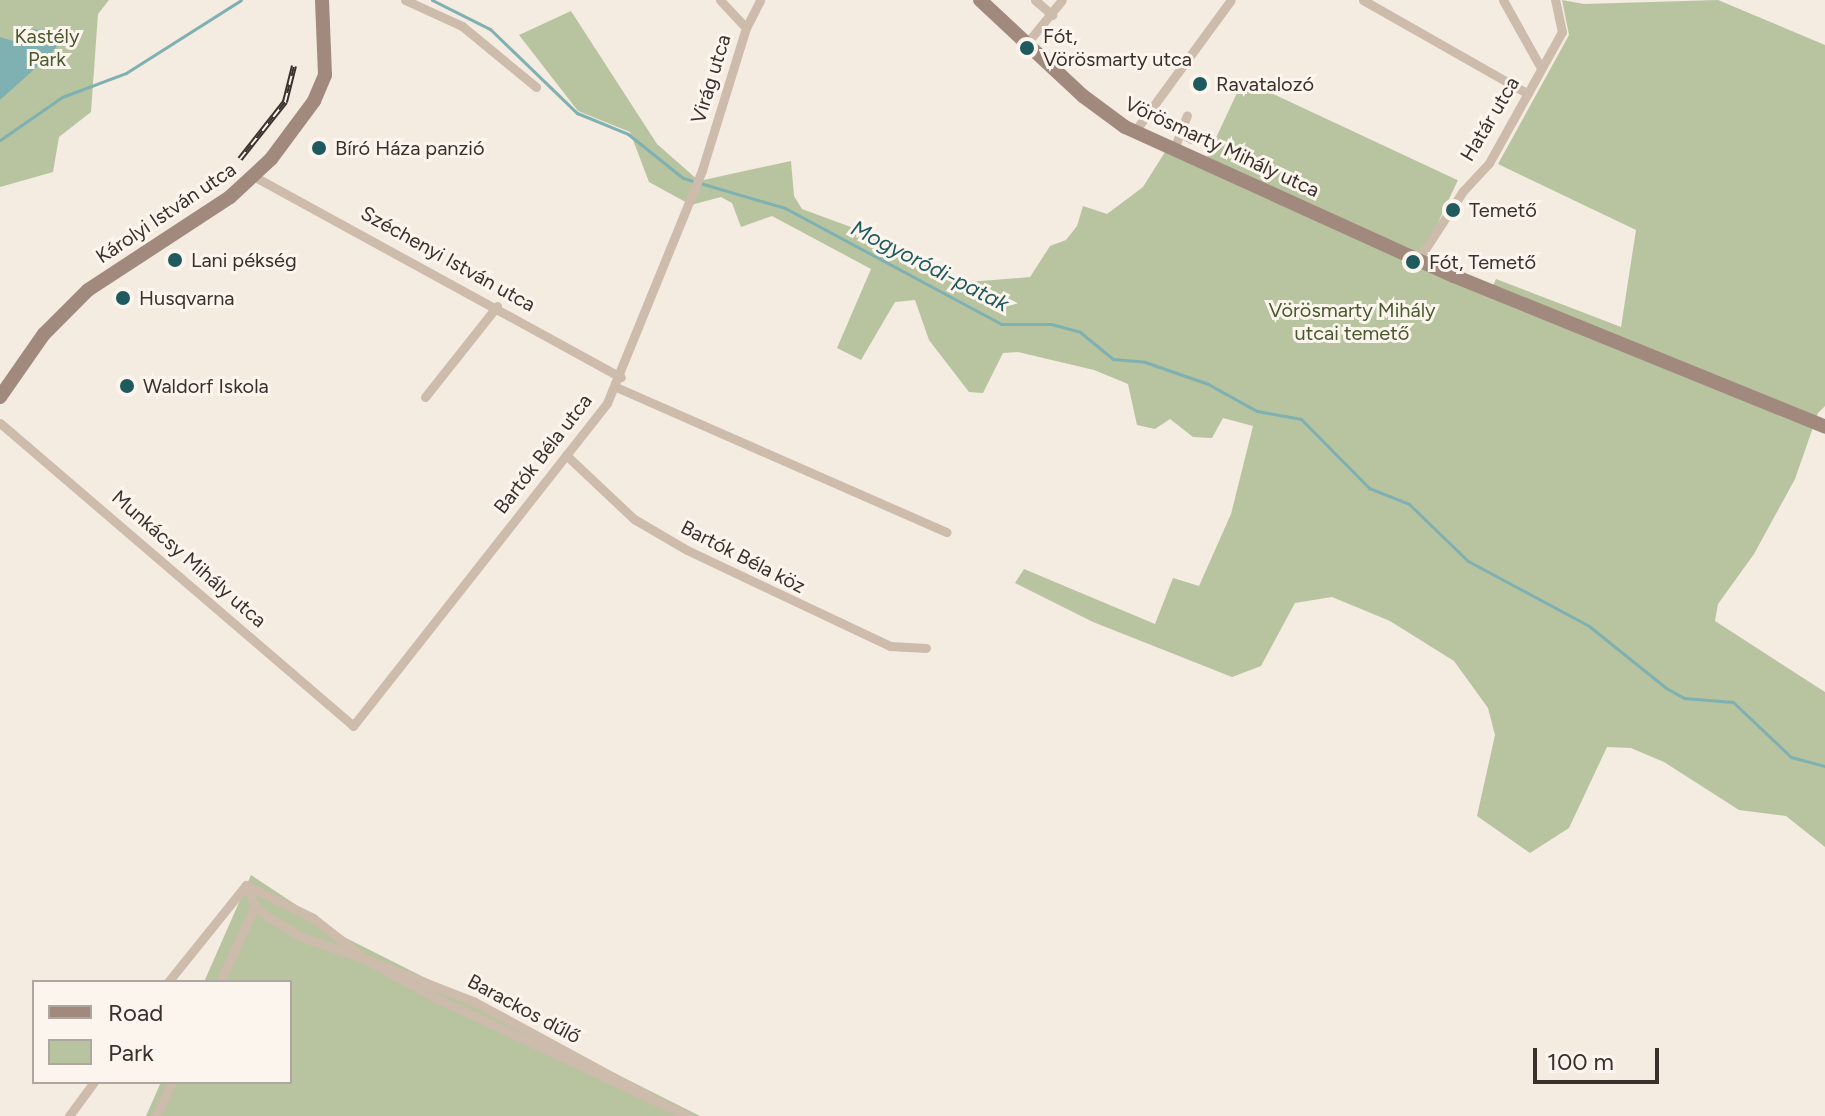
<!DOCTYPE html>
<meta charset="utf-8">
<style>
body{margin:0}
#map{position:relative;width:1825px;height:1116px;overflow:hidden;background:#f4ebe1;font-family:Figtree,sans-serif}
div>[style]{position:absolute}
.green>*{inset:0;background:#b8c4a0;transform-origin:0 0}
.water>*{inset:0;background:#7fb0b2}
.stream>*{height:3px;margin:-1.5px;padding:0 1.5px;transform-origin:1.5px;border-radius:1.5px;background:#7fb0b2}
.street>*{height:9px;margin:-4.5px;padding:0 4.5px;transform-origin:4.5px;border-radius:4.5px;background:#cdbbac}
.secondary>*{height:14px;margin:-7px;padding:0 7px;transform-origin:7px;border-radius:7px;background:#a18a7d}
.rail>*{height:6px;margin-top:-3px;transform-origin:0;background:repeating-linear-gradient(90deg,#fbf5ee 0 9px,#3b302b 0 18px);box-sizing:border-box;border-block:2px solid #3b302b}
.dots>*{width:22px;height:22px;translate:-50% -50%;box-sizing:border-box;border:4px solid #fbf5ee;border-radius:50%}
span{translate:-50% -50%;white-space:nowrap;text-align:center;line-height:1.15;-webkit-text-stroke:6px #fbf5ee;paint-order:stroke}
.poi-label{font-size:20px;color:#3b302b}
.left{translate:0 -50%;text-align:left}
.park-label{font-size:20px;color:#4a5a2e}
.street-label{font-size:20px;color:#3b302b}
.water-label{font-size:22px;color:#1f5a5e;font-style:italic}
.legend{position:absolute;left:32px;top:980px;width:260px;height:104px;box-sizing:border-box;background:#fbf5ee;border:2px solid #aea6a0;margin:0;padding:10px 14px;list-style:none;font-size:24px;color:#3b302b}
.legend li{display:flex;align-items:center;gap:16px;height:40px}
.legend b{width:40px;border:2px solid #aea6a0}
.scale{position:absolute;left:1533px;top:1048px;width:126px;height:36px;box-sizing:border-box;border:4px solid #3b302b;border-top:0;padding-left:10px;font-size:24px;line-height:28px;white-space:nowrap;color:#3b302b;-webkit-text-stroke:6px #fbf5ee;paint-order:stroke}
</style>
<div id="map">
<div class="green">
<i style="clip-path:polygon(0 0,109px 0,98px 14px,91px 112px,59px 137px,53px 172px,0 187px)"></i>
<i style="clip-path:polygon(1562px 0,1584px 4px,1718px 0,1825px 45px,1825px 406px,1818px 413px,1795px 479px,1754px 554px,1718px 604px,1715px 621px,1825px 692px,1825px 847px,1786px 816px,1739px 810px,1664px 762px,1631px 748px,1607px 747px,1569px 828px,1530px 853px,1477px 816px,1495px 735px,1488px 708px,1454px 661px,1390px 621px,1332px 597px,1295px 603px,1261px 666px,1232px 677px,1093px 622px,1015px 583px,1024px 569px,1155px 624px,1173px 578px,1199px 586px,1231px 514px,1253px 426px,1223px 418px,1212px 438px,1193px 437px,1170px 419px,1155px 429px,1137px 425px,1128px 384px,1094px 370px,1018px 352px,1003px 353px,983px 393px,969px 392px,929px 340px,915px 300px,895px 302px,861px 360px,837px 348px,871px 269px,772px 216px,741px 227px,732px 203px,721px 197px,691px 205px,649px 182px,630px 132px,578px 111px,519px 35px,571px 11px,657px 144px,699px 181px,791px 161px,794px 196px,802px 209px,886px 240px,968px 282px,1030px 277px,1050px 246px,1066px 240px,1077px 226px,1083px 206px,1107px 214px,1143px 187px,1165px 152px,1489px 295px,1496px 279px,1621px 327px,1636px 230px,1498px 164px,1569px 35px)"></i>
<i style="left:1243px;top:80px;width:237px;height:85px;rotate:25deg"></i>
<i style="clip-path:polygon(251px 875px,346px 938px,700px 1116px,146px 1116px,161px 1082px,290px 1082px,290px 982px,204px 982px)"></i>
</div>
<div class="water">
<i style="clip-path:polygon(33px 29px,52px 32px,61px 42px,47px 58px,36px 53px,38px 66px,0 100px,0 37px,30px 46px)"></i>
</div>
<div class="stream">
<i style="left:432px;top:0;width:65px;rotate:26.6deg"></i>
<i style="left:490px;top:29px;width:121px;rotate:44deg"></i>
<i style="left:577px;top:113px;width:55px;rotate:22.4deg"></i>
<i style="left:628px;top:134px;width:70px;rotate:38.7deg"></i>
<i style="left:683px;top:178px;width:106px;rotate:16.4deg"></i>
<i style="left:785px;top:208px;width:245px;rotate:28.2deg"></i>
<i style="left:1001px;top:324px;width:50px"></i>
<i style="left:1051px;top:324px;width:30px;rotate:15deg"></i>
<i style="left:1080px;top:332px;width:43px;rotate:39.3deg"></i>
<i style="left:1113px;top:359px;width:32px;rotate:5deg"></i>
<i style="left:1145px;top:362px;width:67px;rotate:19.2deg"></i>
<i style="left:1208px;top:384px;width:56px;rotate:28.9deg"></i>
<i style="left:1257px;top:411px;width:45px;rotate:10.3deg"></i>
<i style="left:1301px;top:419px;width:97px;rotate:45.4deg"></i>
<i style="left:1369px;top:488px;width:43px;rotate:21.8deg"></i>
<i style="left:1409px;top:504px;width:82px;rotate:44deg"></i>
<i style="left:1468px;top:561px;width:137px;rotate:28.2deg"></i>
<i style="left:1589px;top:626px;width:99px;rotate:38.8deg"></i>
<i style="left:1666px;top:688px;width:21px;rotate:29deg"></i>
<i style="left:1684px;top:698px;width:49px;rotate:4.7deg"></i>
<i style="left:1733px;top:702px;width:80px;rotate:43.5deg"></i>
<i style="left:1791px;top:757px;width:35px;rotate:15deg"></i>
<i style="left:0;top:140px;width:75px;rotate:-34.7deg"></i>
<i style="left:62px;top:97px;width:68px;rotate:-20.6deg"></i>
<i style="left:126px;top:73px;width:136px;rotate:-32.4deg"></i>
</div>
<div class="street">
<i style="left:405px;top:0;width:63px;rotate:24.5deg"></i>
<i style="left:462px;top:26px;width:96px;rotate:39.5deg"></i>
<i style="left:720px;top:0;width:38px;rotate:47deg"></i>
<i style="left:1035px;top:0;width:23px;rotate:41deg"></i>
<i style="left:1363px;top:0;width:189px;rotate:29.6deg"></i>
<i style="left:1503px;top:0;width:78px;rotate:60.8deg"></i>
<i style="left:1027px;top:43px;width:55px;rotate:-50.9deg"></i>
<i style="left:1148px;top:114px;width:50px;rotate:30.2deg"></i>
<i style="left:1135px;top:131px;width:162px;rotate:-53.8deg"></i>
<i style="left:1174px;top:149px;width:36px;rotate:-69deg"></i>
<i style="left:255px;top:177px;width:417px;rotate:28.7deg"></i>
<i style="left:1418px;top:260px;width:82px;rotate:-56.9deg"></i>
<i style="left:1463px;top:191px;width:38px;rotate:-47deg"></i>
<i style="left:1489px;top:163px;width:150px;rotate:-60.9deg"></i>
<i style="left:1562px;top:32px;width:33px;rotate:-102deg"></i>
<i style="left:616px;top:387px;width:361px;rotate:23.7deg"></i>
<i style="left:425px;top:397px;width:116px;rotate:-51.6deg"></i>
<i style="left:0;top:423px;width:465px;rotate:40.6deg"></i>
<i style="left:353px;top:726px;width:411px;rotate:-51.8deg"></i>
<i style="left:607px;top:403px;width:252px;rotate:-67.8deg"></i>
<i style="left:702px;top:170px;width:149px;rotate:-72.8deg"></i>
<i style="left:746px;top:28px;width:31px;rotate:-63deg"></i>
<i style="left:566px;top:455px;width:93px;rotate:43.3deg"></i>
<i style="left:634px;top:519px;width:61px;rotate:30.3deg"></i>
<i style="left:687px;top:550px;width:225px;rotate:25.3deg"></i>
<i style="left:890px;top:646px;width:36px;rotate:3deg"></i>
<i style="left:246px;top:885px;width:75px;rotate:26.2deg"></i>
<i style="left:313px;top:918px;width:66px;rotate:38.3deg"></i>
<i style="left:365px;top:959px;width:67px;rotate:-160.8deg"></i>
<i style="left:302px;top:937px;width:42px;rotate:-149.7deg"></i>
<i style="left:266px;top:916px;width:15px;rotate:-138deg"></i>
<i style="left:255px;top:906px;width:23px;rotate:-113deg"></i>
<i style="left:168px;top:982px;width:124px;rotate:-51.2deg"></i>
<i style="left:220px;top:982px;width:84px;rotate:-65.3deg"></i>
<i style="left:661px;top:1103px;width:212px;rotate:-151.5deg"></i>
<i style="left:475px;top:1002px;width:118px;rotate:-158.6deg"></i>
<i style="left:365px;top:959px;width:81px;rotate:28.8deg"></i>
<i style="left:436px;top:998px;width:278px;rotate:25.1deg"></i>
<i style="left:69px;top:1116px;width:42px;rotate:-53.7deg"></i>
<i style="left:156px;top:1116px;width:38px;rotate:-65deg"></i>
</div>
<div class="secondary">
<i style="left:980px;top:0;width:141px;rotate:43deg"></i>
<i style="left:1083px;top:96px;width:52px;rotate:36.4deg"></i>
<i style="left:1125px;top:127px;width:361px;rotate:24.4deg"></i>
<i style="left:1454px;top:276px;width:401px;rotate:22.1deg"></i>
<i style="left:0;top:397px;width:77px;rotate:-55.1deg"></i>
<i style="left:44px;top:334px;width:62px;rotate:-45deg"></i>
<i style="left:88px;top:290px;width:170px;rotate:-33.2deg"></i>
<i style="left:230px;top:197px;width:56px;rotate:-42.8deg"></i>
<i style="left:271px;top:159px;width:72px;rotate:-53.4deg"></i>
<i style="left:314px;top:101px;width:28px;rotate:-67deg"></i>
<i style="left:325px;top:75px;width:75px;rotate:-92.3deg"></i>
</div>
<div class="rail">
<i style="left:240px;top:159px;width:73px;rotate:-51.7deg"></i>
<i style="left:285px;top:102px;width:37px;rotate:-76deg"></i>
</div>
<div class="dots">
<i style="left:1027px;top:48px;background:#1f5a5e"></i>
<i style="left:1200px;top:84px;background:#1f5a5e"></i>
<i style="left:319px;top:148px;background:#1f5a5e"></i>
<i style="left:1453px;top:210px;background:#1f5a5e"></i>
<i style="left:175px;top:260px;background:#1f5a5e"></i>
<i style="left:1413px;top:262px;background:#1f5a5e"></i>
<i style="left:123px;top:298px;background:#1f5a5e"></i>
<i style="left:127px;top:386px;background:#1f5a5e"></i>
</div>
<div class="poi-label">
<span class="left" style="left:1043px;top:48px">Fót,<br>Vörösmarty utca</span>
<span class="left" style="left:1216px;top:84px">Ravatalozó</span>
<span class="left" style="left:335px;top:148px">Bíró Háza panzió</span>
<span class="left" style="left:1469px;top:210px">Temető</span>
<span class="left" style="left:191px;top:260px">Lani pékség</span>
<span class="left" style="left:1429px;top:262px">Fót, Temető</span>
<span class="left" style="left:139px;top:298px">Husqvarna</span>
<span class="left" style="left:143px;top:386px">Waldorf Iskola</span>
</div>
<div class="park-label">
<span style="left:47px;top:48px">Kastély<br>Park</span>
<span style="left:1352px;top:322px">Vörösmarty Mihály<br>utcai temető</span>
</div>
<div class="street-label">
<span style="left:711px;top:79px;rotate:-73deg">Virág utca</span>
<span style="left:1490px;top:119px;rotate:-59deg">Határ utca</span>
<span style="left:1222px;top:147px;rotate:25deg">Vörösmarty Mihály utca</span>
<span style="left:166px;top:213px;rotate:-34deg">Károlyi István utca</span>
<span style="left:448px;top:259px;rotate:29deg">Széchenyi István utca</span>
<span style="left:543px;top:454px;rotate:-52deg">Bartók Béla utca</span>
<span style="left:743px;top:557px;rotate:27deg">Bartók Béla köz</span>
<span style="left:189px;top:559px;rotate:41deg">Munkácsy Mihály utca</span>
<span style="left:524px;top:1009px;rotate:28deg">Barackos dűlő</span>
</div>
<div class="water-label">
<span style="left:930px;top:266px;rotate:27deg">Mogyoródi-patak</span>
</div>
<ul class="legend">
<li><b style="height:10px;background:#a18a7d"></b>Road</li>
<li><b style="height:22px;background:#b8c4a0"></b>Park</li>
</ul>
<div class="scale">100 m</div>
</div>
